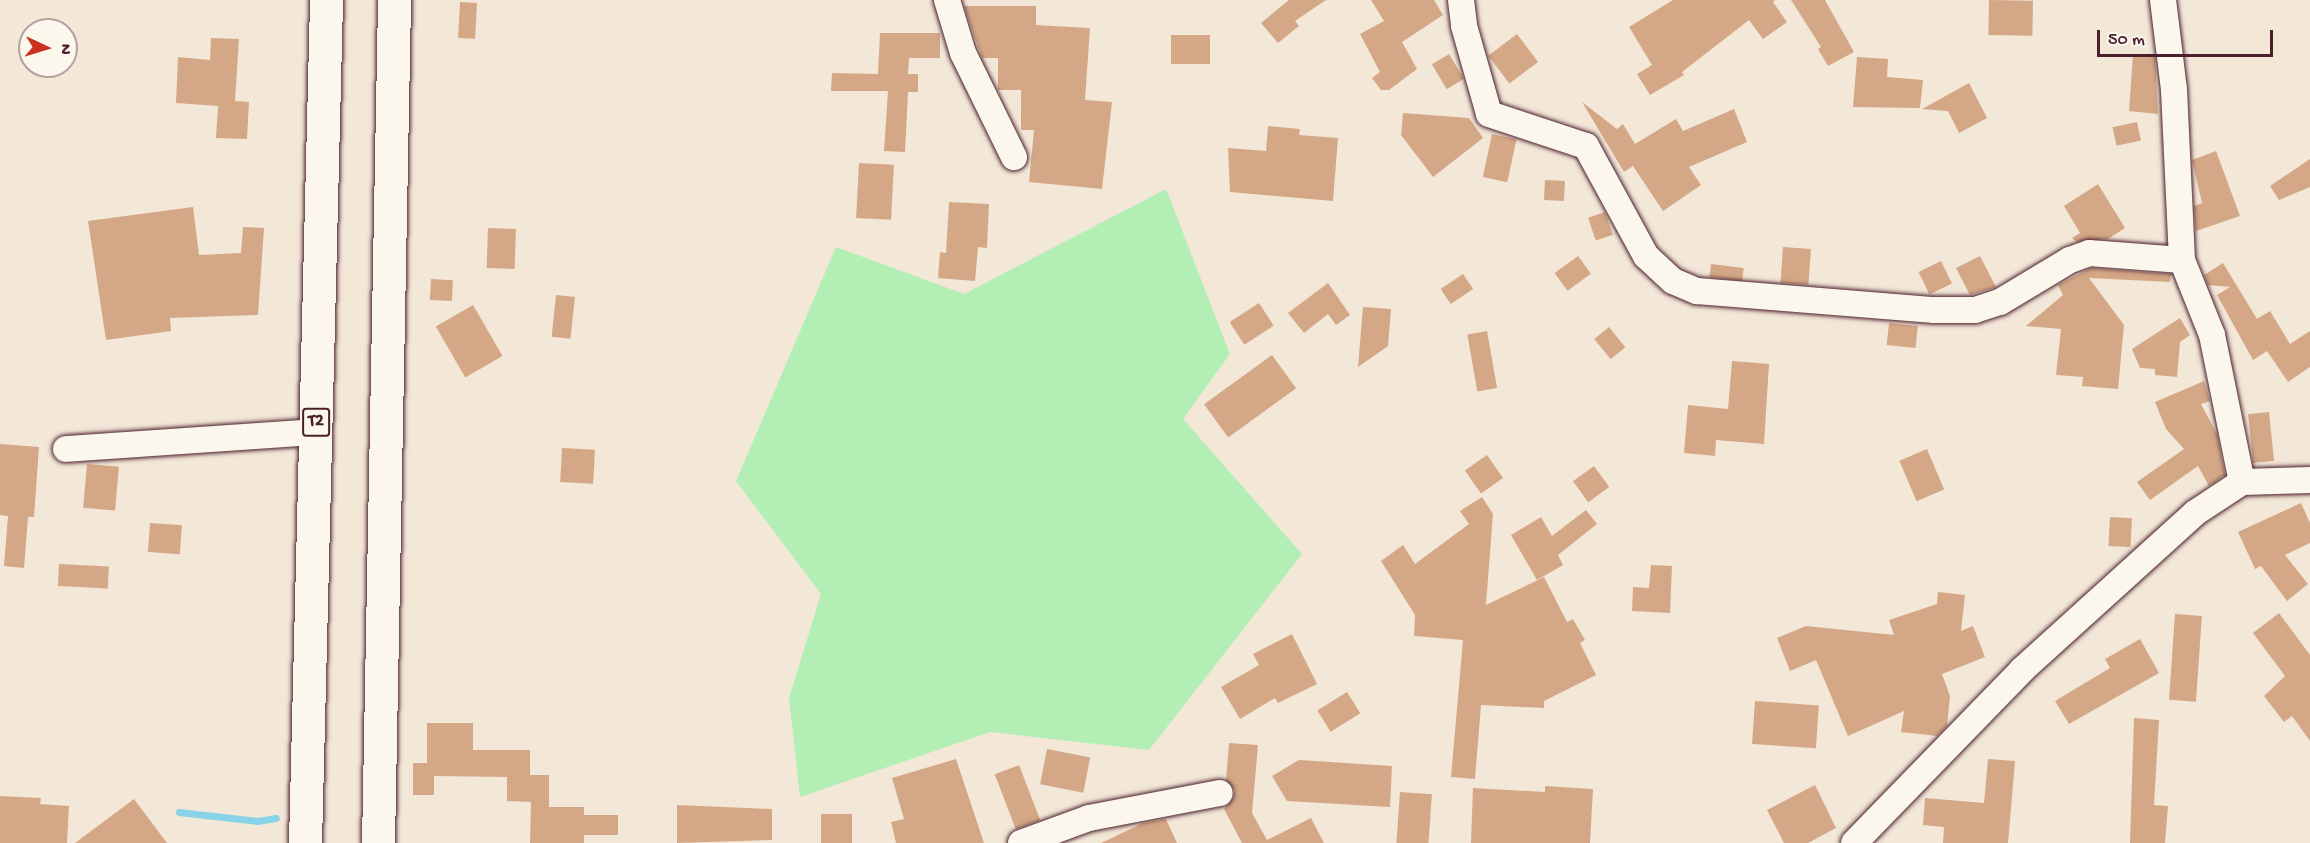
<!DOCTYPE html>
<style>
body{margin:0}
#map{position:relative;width:2310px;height:843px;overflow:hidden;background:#f3e7d8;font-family:"Gochi Hand",sans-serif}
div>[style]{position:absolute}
.green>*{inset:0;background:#b3efb5}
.stream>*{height:7px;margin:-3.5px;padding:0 3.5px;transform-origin:3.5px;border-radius:3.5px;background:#88d3e8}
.building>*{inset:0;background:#d4a886;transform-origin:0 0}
.roads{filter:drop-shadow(0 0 2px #4a1f2b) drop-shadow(0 0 2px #4a1f2b)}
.street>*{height:26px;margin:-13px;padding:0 13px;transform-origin:13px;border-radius:13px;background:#fbf7ec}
.highway>*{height:33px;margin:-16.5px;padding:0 16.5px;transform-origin:16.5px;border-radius:16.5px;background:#fbf7ec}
span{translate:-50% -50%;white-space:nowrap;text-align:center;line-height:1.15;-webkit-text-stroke:5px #fbf7ec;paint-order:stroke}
.shield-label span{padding:2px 4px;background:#fbf7ec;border:2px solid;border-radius:4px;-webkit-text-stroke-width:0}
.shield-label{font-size:18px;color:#4a1f2b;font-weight:700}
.north{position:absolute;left:18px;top:18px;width:60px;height:60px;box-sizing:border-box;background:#fbf7ec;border:2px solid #b4a19f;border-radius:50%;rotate:94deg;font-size:16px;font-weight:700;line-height:24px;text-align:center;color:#4a1f2b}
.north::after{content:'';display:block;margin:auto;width:21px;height:27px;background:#c8321e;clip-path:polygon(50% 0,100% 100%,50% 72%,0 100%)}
.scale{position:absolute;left:2097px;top:30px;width:176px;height:27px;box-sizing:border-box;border:3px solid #4a1f2b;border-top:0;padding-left:8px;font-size:18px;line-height:21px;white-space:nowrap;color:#4a1f2b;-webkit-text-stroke:4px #fbf7ec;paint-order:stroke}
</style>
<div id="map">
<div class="green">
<i style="clip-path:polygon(1166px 189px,1230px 354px,1183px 419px,1302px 554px,1149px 750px,990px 732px,800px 797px,789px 698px,821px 594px,736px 481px,836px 247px,964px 294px)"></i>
</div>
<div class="stream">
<i style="left:179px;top:812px;width:79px;rotate:6.6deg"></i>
<i style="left:257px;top:821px;width:19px;rotate:-9deg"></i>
</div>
<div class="building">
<i style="clip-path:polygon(1289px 0,1326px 0,1295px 21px,1299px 26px,1278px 43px,1261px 23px)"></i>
<i style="clip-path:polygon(1371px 0,1434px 0,1443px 15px,1402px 42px,1417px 69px,1389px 90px,1381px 90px,1372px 78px,1380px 72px,1360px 34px,1384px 21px)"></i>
<i style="clip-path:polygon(1673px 0,1775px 0,1773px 2px,1787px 22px,1763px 39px,1749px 20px,1682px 72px,1684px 75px,1650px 95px,1637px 74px,1652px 65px,1629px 27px)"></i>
<i style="clip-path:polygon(1791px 0,1825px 0,1854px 52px,1828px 66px,1818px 49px,1821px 47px)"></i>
<i style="left:1989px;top:0;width:44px;height:35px;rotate:1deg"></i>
<i style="left:460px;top:2px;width:17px;height:36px;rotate:3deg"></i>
<i style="clip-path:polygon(964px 6px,1036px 6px,1036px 25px,1090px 28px,1085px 100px,1112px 102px,1102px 189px,1029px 182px,1034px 130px,1021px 130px,1021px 90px,998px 90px,998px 58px,982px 58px)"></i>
<i style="clip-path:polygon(880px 33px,940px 33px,940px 58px,909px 58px,908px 74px,918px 74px,918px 92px,908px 92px,905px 152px,884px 151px,888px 91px,831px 91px,832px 73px,878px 74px)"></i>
<i style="left:1517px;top:34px;width:35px;height:36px;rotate:53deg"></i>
<i style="left:1171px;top:35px;width:39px;height:29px"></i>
<i style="clip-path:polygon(211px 38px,239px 39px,235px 101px,249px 102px,247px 139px,216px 138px,218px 106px,176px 103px,178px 57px,210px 60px)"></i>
<i style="left:1449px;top:54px;width:29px;height:20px;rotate:59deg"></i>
<i style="clip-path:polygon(2133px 54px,2155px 55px,2158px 114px,2129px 111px)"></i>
<i style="clip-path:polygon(1857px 57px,1888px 59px,1887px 77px,1923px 80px,1920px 108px,1853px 107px)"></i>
<i style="clip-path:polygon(1969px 83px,1987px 118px,1959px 133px,1948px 111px,1922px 109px)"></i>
<i style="clip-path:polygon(1582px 102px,1617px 129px,1623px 124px,1635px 144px,1676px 119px,1683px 131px,1734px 109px,1747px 142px,1689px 167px,1701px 185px,1663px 211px,1633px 166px,1624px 172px)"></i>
<i style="clip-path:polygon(1403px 113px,1469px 118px,1483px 138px,1433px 177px,1401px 135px)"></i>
<i style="left:2137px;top:122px;width:19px;height:25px;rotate:78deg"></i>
<i style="clip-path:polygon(1268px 126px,1300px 129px,1299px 135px,1338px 138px,1333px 201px,1230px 192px,1228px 148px,1266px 151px)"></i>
<i style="left:1492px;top:134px;width:25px;height:44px;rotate:12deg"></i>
<i style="clip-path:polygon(2216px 151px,2240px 216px,2196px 231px,2194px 206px,2202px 203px,2192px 160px)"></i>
<i style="clip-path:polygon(2310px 159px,2310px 187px,2279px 200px,2270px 186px)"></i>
<i style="left:859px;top:163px;width:35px;height:55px;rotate:3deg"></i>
<i style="left:1545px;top:180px;width:20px;height:20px;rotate:3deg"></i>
<i style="clip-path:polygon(2098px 184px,2125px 228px,2108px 239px,2077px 242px,2072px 238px,2080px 233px,2064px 206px)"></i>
<i style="clip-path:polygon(949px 202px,989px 204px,987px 248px,978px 247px,975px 281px,938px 278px,940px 252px,946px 253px)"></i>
<i style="clip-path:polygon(193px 207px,199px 255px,241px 253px,243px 227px,264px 228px,258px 315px,170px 318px,171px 331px,106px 340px,88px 221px)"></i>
<i style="left:1605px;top:212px;width:24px;height:18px;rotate:71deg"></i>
<i style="left:488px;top:228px;width:28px;height:40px;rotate:2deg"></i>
<i style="left:1783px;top:247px;width:28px;height:36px;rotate:4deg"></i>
<i style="left:1578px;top:256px;width:22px;height:29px;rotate:54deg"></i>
<i style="clip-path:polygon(1980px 256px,1996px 287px,1970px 295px,1956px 268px)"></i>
<i style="left:1941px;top:261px;width:25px;height:25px;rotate:64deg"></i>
<i style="clip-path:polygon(2223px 263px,2257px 319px,2270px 311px,2290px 344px,2310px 331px,2310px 367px,2288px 382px,2267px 351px,2253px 360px,2217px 295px,2230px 287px,2208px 285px,2204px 275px)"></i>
<i style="left:1711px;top:264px;width:33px;height:13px;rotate:7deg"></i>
<i style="clip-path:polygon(2091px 268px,2171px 274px,2170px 282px,2089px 278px,2124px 325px,2118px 389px,2082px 386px,2083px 377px,2056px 375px,2061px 329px,2026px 326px,2063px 295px,2058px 285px)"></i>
<i style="left:1463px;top:274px;width:18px;height:27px;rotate:56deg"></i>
<i style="left:431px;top:279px;width:22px;height:21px;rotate:3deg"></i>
<i style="clip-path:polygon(1328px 283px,1350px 315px,1336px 325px,1328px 314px,1304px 333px,1288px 313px)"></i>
<i style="left:556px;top:295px;width:19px;height:42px;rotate:6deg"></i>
<i style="left:1259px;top:303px;width:27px;height:35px;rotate:57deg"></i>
<i style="left:473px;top:305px;width:59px;height:43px;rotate:60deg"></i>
<i style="clip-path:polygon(1363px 307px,1391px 309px,1388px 346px,1358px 367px)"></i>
<i style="clip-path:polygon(2180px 318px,2190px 335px,2180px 342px,2177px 377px,2155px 375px,2155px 369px,2140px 368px,2132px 349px)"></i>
<i style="left:1889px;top:323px;width:29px;height:22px;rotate:6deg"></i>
<i style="left:1609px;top:327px;width:26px;height:19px;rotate:51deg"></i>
<i style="left:1487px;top:331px;width:58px;height:20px;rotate:80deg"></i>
<i style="left:1272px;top:355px;width:41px;height:84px;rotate:54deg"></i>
<i style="clip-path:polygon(1732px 361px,1769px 364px,1764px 444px,1716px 440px,1715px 456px,1684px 453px,1688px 405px,1728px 409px)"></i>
<i style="clip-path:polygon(2204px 381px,2210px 401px,2201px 404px,2217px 434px,2225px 475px,2209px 486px,2198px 466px,2150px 500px,2137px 482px,2184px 449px,2166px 429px,2155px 402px)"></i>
<i style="left:2269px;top:412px;width:49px;height:21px;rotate:84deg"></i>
<i style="clip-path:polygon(0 444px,39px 447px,34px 517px,28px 517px,24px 568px,4px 566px,8px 516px,0 515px)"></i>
<i style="left:562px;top:448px;width:33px;height:34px;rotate:3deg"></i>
<i style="left:1927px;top:449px;width:44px;height:30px;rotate:67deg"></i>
<i style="left:1487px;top:455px;width:28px;height:27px;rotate:55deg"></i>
<i style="left:87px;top:464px;width:32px;height:44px;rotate:5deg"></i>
<i style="left:1594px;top:466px;width:26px;height:26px;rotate:54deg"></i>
<i style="clip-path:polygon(1482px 497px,1493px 514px,1486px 605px,1544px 577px,1567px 622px,1573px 619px,1585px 640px,1580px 643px,1596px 675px,1544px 701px,1544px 708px,1481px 705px,1475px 779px,1451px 777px,1463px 640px,1414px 636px,1415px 615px,1381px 561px,1403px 545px,1415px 564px,1469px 524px,1460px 511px)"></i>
<i style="clip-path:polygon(2301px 503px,2310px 523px,2310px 543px,2285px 555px,2308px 584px,2287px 601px,2261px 566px,2255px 569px,2238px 532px)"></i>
<i style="clip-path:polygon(1586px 510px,1597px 524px,1558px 555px,1563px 565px,1537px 580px,1511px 535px,1541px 517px,1552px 536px)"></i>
<i style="left:2110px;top:517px;width:22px;height:29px;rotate:3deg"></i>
<i style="left:150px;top:523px;width:32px;height:29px;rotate:4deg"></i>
<i style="left:59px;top:564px;width:50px;height:22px;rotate:3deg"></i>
<i style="clip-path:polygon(1651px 565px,1672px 566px,1670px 613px,1632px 611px,1633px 587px,1649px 588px)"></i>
<i style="clip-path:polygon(1938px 592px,1965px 595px,1961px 631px,1973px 626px,1985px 657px,1942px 674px,1950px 696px,1947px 726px,1937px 736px,1901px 732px,1904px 711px,1848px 736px,1816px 660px,1790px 671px,1777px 638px,1806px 626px,1894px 635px,1889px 620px,1937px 604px)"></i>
<i style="clip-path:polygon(2279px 613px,2310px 655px,2310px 741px,2292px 716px,2284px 722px,2264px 696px,2285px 676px,2253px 633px)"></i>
<i style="left:2175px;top:614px;width:27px;height:86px;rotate:4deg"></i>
<i style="clip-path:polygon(1292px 634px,1317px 684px,1278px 703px,1275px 698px,1240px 719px,1221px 687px,1259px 665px,1253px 654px)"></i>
<i style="clip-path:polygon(2140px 639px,2159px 673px,2069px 724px,2055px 701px,2110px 668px,2105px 659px)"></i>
<i style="left:1347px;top:692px;width:25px;height:35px;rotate:58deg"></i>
<i style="left:1755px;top:701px;width:64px;height:43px;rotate:4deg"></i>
<i style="clip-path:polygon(2134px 718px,2159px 720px,2154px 805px,2168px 806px,2165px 843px,2130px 843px)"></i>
<i style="clip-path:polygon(427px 723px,473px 723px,473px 750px,530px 750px,530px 775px,549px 775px,549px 807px,584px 807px,584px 815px,618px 815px,618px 835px,584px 835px,584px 843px,530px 843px,531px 802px,507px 801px,507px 777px,434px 776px,434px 795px,413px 795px,413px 763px,427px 763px)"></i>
<i style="clip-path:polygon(1229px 743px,1258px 745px,1252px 813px,1267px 840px,1311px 818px,1324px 843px,1242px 843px,1224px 809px,1234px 797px,1235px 790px,1226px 780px)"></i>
<i style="left:1047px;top:749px;width:44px;height:36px;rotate:11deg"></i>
<i style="clip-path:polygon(956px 759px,984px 843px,896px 843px,891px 822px,904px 819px,892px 778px)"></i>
<i style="clip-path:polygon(1988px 759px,2015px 761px,2008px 843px,1943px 843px,1944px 827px,1923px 825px,1925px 798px,1984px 803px)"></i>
<i style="clip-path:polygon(1299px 760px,1392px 766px,1390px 807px,1287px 801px,1272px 776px)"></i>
<i style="left:1019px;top:765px;width:59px;height:26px;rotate:69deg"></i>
<i style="clip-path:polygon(1815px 785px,1836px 828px,1808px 843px,1784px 843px,1767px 810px)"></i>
<i style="clip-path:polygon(1545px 786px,1593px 789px,1590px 843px,1471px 843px,1473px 788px,1545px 792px)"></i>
<i style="left:1400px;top:792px;width:32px;height:51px;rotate:4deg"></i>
<i style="clip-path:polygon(0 796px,41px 798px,40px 804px,69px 806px,67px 843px,0 843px)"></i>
<i style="clip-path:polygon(134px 799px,167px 843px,75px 843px)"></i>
<i style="clip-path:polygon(677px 805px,772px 809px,772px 840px,677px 843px)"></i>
<i style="left:821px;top:814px;width:31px;height:29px"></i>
<i style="clip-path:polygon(1166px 819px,1177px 843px,1101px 843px,1143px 823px)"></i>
</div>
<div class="roads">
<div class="street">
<i style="left:947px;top:0;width:55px;rotate:73.2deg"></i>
<i style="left:963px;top:53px;width:116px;rotate:63.9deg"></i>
<i style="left:1461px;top:0;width:26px;rotate:83deg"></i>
<i style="left:1464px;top:26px;width:91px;rotate:74.1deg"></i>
<i style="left:1489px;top:114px;width:102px;rotate:18.3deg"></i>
<i style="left:1586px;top:146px;width:125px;rotate:61.4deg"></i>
<i style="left:1646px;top:256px;width:37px;rotate:43deg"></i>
<i style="left:1673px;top:281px;width:26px;rotate:23deg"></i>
<i style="left:1697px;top:291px;width:238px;rotate:4.6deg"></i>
<i style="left:1934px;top:310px;width:41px"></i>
<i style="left:1975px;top:310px;width:26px;rotate:-18deg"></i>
<i style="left:2000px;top:302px;width:82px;rotate:-31deg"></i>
<i style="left:2070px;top:260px;width:20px;rotate:-20deg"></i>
<i style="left:2089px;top:253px;width:93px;rotate:4.3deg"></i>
<i style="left:2163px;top:0;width:91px;rotate:83deg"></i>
<i style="left:2174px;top:90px;width:170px;rotate:87.3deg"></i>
<i style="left:2182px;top:260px;width:81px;rotate:68.2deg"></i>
<i style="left:2212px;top:335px;width:150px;rotate:78.5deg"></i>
<i style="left:66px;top:449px;width:250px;rotate:-3.9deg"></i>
<i style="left:1021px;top:843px;width:72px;rotate:-20.2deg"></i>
<i style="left:1089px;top:818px;width:133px;rotate:-10.8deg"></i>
<i style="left:1854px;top:843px;width:241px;rotate:-45.8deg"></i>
<i style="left:2022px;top:670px;width:234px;rotate:-42.2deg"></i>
<i style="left:2195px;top:513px;width:56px;rotate:-33.4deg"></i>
<i style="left:2242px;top:482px;width:68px;rotate:-1.7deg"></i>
</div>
<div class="highway">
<i style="left:305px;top:843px;width:843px;rotate:-88.57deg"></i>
<i style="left:378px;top:843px;width:843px;rotate:-88.91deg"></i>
</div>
</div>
<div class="shield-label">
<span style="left:316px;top:422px">T2</span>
</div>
<div class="north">N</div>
<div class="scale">50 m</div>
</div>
